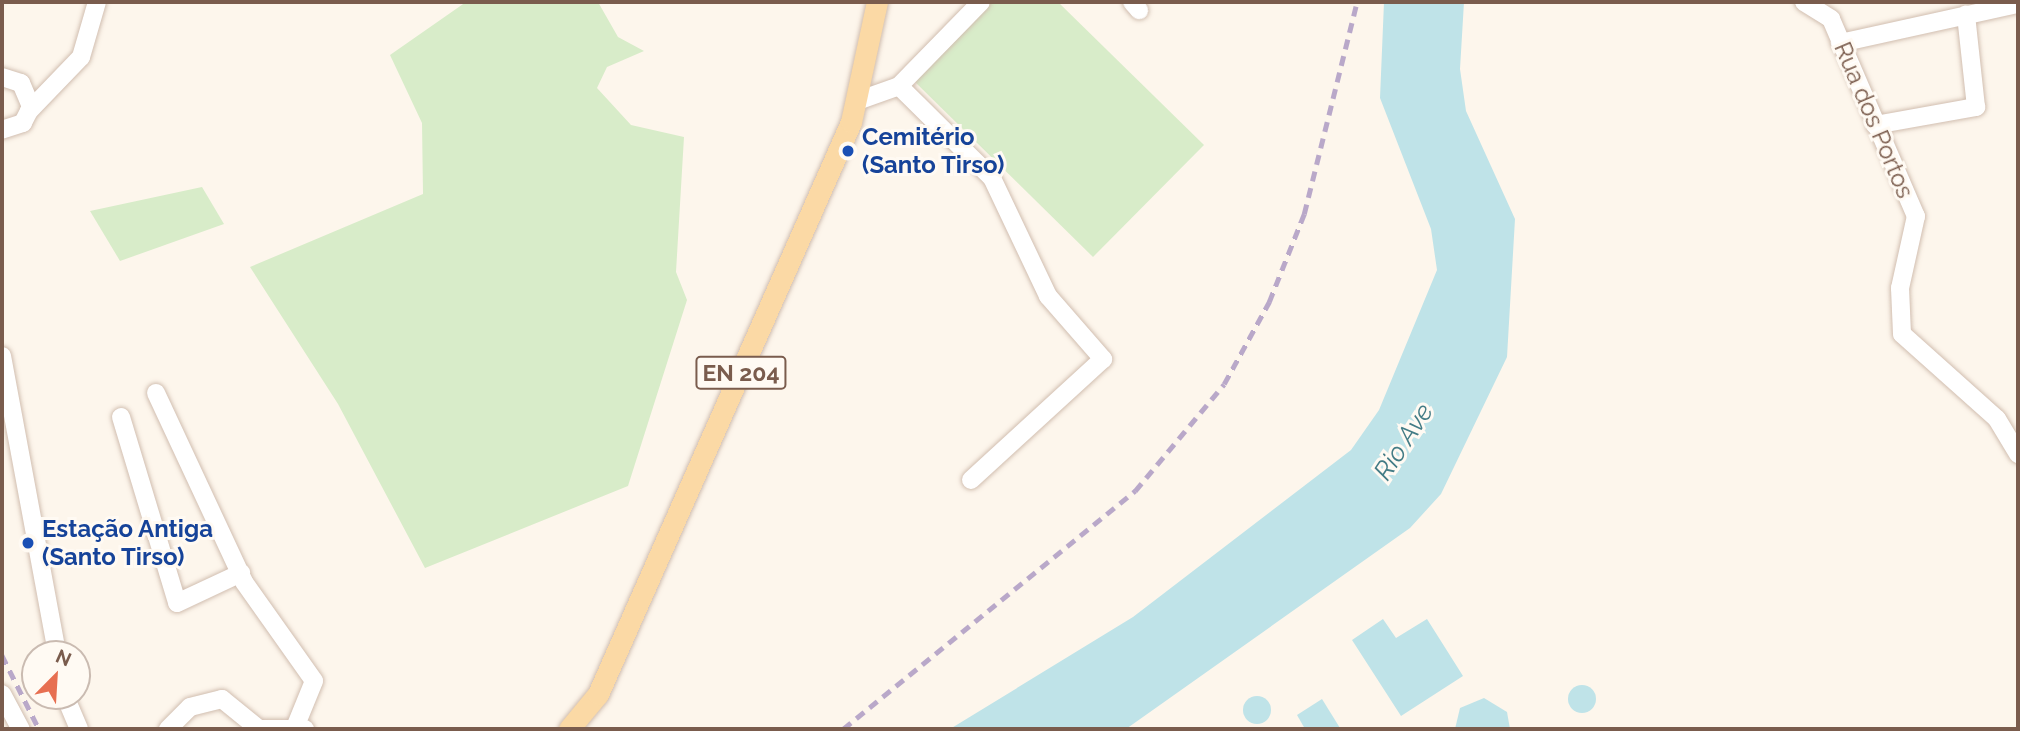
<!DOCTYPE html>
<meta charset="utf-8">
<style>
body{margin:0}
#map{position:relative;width:2020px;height:731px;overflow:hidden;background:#fdf6ec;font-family:Raleway,sans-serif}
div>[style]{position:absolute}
.green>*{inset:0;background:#d8ecc9}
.water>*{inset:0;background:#bfe3e8}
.round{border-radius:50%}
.roads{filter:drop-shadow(0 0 2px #d1beb0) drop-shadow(0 0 2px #d1beb0)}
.minor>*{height:18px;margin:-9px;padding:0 9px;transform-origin:9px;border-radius:9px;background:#fff}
.major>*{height:21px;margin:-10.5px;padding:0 10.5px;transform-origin:10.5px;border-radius:10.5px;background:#fbd9a5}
.rail>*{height:4.5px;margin-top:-2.25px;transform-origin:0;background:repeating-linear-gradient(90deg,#b9a8c9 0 10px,transparent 0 17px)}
.dots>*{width:19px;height:19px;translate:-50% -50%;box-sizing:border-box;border:4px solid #fffaf3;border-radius:50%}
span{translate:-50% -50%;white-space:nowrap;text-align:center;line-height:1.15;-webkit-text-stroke:6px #fffaf3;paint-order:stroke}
.shield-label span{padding:2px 5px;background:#fffaf3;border:2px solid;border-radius:5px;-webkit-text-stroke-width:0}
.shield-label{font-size:23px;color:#7a5c4d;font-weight:700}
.street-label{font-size:24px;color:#7a5c4d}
.transit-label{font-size:24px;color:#164399;font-weight:700}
.left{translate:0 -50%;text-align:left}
.water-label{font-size:26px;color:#437c86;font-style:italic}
.frame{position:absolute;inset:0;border:4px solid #7a5c4d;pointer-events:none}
.north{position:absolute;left:21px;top:640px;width:70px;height:70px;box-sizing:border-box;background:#fffaf3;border:2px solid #cabbb1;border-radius:50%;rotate:24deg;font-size:19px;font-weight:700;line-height:28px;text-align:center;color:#7a5c4d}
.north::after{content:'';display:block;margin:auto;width:24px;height:32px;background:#e76f51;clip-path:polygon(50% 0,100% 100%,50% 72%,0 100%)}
</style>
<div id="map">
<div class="green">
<i style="clip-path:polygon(466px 2px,598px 2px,618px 37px,644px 51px,607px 67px,597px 88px,631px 125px,684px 137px,676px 272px,687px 300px,628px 486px,425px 568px,338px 404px,250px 267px,423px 194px,422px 123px,390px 55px)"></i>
<i style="clip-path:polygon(990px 2px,1058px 2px,1204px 145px,1093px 257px,913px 80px)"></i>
<i style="clip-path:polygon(202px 187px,224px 224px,120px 261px,90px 211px)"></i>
</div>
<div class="water">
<i style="clip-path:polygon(1384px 2px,1464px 2px,1460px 69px,1466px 111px,1515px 219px,1507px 357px,1441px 494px,1410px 528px,1126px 729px,950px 729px,1133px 617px,1351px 450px,1379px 410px,1437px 270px,1431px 229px,1380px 98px)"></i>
<i style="clip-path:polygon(1383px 619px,1396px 638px,1427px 619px,1463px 676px,1401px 716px,1352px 640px)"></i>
<i class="round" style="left:1568px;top:685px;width:28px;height:28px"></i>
<i class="round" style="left:1243px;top:696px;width:28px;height:28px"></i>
<i style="clip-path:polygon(1484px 698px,1507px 712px,1510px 729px,1455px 729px,1460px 708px)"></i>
<i style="clip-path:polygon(1322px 699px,1340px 728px,1340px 729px,1305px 729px,1297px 715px)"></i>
</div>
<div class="roads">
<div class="minor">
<i style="left:1132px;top:2px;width:11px;rotate:49deg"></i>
<i style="left:1804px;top:2px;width:32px;rotate:32deg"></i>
<i style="left:1831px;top:19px;width:215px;rotate:66.7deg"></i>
<i style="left:1916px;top:216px;width:74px;rotate:102.5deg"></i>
<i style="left:1900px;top:288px;width:46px;rotate:87.5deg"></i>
<i style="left:1902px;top:334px;width:127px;rotate:41.8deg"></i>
<i style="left:1997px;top:419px;width:41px;rotate:59deg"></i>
<i style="left:1840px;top:43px;width:182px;rotate:-12.4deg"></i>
<i style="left:2px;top:77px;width:20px;rotate:18deg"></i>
<i style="left:21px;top:83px;width:26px;rotate:67deg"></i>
<i style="left:31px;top:107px;width:18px;rotate:117deg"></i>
<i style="left:23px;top:123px;width:22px;rotate:162deg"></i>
<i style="left:899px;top:86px;width:131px;rotate:44.7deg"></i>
<i style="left:992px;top:178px;width:131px;rotate:64.6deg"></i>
<i style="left:1048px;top:296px;width:84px;rotate:48.9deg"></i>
<i style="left:1103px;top:359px;width:179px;rotate:137.5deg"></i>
<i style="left:860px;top:100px;width:41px;rotate:-19.7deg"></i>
<i style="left:899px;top:86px;width:117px;rotate:-45.7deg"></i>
<i style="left:29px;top:111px;width:75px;rotate:-46.1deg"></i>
<i style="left:81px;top:57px;width:57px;rotate:-73.8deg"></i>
<i style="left:1875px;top:125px;width:103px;rotate:-10.1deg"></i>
<i style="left:1976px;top:107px;width:93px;rotate:-96.2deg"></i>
<i style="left:2px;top:356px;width:303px;rotate:79.5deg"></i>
<i style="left:156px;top:393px;width:208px;rotate:65deg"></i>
<i style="left:244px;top:582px;width:121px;rotate:54.7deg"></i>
<i style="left:314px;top:681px;width:48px;rotate:112.2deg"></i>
<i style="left:121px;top:417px;width:194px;rotate:73.2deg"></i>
<i style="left:177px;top:603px;width:71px;rotate:-25.1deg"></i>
<i style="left:2px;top:694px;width:40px;rotate:62deg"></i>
<i style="left:65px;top:696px;width:36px;rotate:67deg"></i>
<i style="left:168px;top:729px;width:31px;rotate:-45deg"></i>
<i style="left:190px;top:707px;width:33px;rotate:-14deg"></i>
<i style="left:222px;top:699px;width:48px;rotate:39deg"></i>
<i style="left:260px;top:729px;width:45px"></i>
</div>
<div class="major">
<i style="left:569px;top:729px;width:45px;rotate:-50.4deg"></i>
<i style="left:598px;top:694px;width:625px;rotate:-66.14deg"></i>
<i style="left:851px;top:122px;width:123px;rotate:-77.8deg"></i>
</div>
</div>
<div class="rail">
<i style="left:2px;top:655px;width:83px;rotate:63.4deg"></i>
<i style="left:843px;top:729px;width:377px;rotate:-39.2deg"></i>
<i style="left:1135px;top:491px;width:139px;rotate:-50.2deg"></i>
<i style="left:1224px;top:384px;width:94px;rotate:-61.2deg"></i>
<i style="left:1269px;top:302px;width:95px;rotate:-68.3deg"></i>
<i style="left:1304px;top:214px;width:219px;rotate:-76deg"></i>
</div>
<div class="dots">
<i style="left:848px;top:151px;background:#1a4fb4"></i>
<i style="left:28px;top:543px;background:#1a4fb4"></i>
</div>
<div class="shield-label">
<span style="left:741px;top:373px">EN 204</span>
</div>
<div class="street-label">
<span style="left:1874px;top:120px;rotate:67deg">Rua dos Portos</span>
</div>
<div class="transit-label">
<span class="left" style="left:862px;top:151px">Cemitério<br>(Santo Tirso)</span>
<span class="left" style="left:42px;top:543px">Estação Antiga<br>(Santo Tirso)</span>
</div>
<div class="water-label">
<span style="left:1404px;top:442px;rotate:-57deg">Rio Ave</span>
</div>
<div class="frame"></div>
<div class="north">N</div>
</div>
